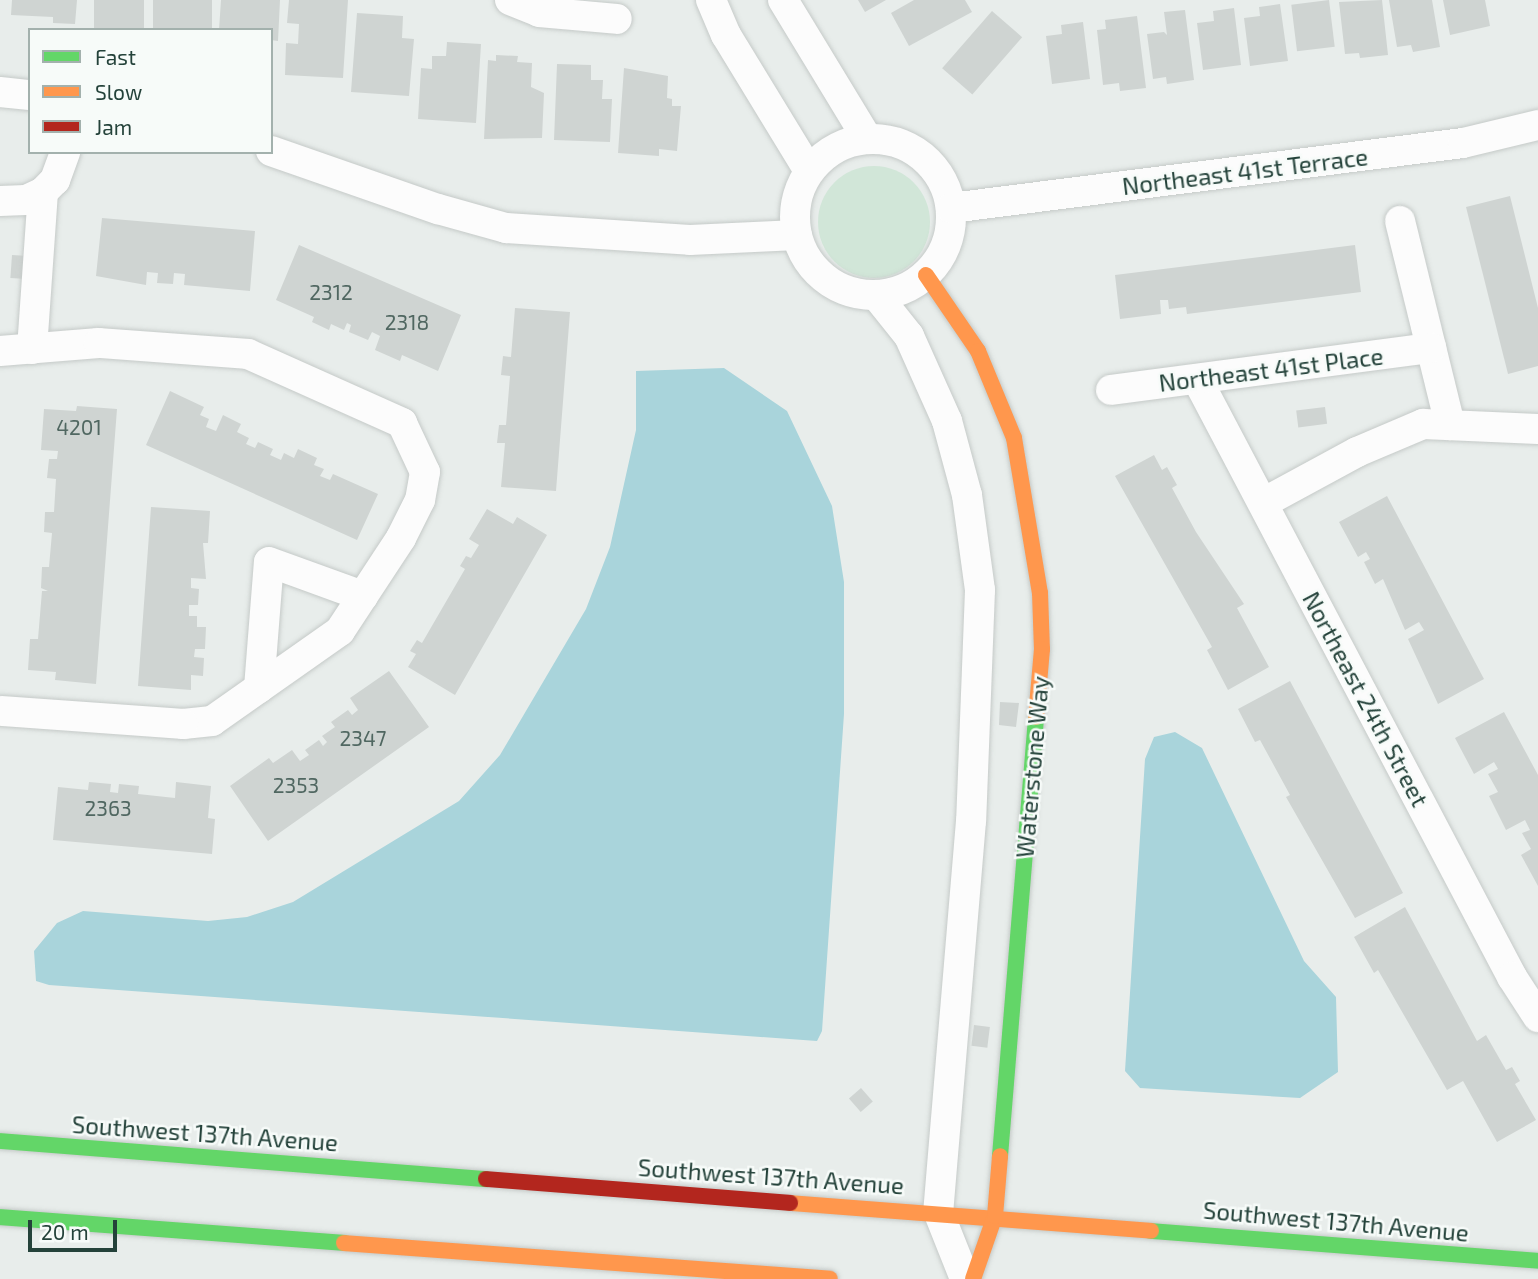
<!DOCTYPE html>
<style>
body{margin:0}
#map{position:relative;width:1538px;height:1279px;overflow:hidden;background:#e8edeb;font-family:"Exo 2",sans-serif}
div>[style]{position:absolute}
.green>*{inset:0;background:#d1e6d8}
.round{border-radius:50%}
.water>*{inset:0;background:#a9d4db}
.building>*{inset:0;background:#cfd4d2;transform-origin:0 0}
.roads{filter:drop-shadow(0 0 2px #c5cac8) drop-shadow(0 0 2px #c5cac8)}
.street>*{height:30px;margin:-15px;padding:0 15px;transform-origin:15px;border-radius:15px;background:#fcfcfc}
.street>.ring{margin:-15px;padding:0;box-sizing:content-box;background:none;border:30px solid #fcfcfc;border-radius:50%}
.fast>*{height:16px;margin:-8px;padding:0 8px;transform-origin:8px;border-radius:8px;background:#63d668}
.slow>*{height:16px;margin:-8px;padding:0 8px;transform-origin:8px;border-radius:8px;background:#ff974d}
.jam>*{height:16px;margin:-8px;padding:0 8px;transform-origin:8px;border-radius:8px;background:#b3261e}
span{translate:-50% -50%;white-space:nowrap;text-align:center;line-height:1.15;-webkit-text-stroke:5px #f7fbf9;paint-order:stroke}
.number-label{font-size:21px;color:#506761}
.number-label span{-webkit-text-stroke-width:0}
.street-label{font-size:24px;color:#24423a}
.legend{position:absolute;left:28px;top:28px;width:245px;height:126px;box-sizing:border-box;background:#f7fbf9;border:2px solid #a3b1ad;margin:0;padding:9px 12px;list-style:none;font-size:21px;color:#24423a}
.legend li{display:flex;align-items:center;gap:14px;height:35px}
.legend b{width:35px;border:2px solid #a3b1ad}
.scale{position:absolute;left:28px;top:1220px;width:89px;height:32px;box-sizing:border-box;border:4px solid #24423a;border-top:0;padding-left:9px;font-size:21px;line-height:24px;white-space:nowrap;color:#24423a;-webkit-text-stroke:5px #f7fbf9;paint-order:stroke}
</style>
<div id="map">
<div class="green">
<i class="round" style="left:818px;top:166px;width:112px;height:112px"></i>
</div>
<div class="water">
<i style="clip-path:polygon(724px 368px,787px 411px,832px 506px,844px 582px,844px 714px,822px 1031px,817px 1041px,49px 985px,36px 981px,34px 951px,57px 923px,83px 911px,208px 921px,247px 917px,293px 902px,459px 801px,500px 755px,586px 609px,610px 547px,636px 430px,636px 371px)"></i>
<i style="clip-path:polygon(1175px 732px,1202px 748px,1304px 961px,1336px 997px,1338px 1072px,1300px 1098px,1140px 1088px,1125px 1071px,1145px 759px,1154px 737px)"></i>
</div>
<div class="building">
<i style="clip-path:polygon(12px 0,77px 0,75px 24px,53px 23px,53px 17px,11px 15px)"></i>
<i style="left:94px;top:0;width:50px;height:30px"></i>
<i style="left:153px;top:0;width:59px;height:30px"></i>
<i style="clip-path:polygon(221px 0,280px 0,278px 41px,271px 40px,271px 30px,219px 30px)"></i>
<i style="clip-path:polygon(289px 0,348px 0,343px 78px,285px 75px,286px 43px,298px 44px,299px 24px,287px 23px)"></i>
<i style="clip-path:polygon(858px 0,886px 0,865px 12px)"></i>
<i style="clip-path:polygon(914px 0,965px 0,972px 12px,909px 46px,891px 13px)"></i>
<i style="left:1329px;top:0;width:47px;height:38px;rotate:83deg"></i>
<i style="clip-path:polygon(1382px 0,1388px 55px,1360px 58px,1359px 53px,1345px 54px,1339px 2px)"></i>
<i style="clip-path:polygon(1389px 0,1432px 0,1440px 47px,1413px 52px,1411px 45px,1397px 47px)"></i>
<i style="clip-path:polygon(1443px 0,1485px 0,1490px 26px,1450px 35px)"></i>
<i style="clip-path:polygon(1280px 4px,1288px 61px,1250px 66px,1244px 18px,1260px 16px,1259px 7px)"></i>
<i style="clip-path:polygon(1234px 8px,1241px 65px,1203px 70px,1197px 23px,1214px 21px,1213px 11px)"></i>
<i style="clip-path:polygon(1185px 10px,1194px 80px,1167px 84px,1166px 77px,1153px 79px,1147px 34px,1164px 32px,1167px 35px,1164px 12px)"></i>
<i style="left:992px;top:11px;width:40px;height:76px;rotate:41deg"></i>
<i style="clip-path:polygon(357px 13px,403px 16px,402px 38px,414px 39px,409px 96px,351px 92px)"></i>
<i style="clip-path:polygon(1137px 16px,1146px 88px,1120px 91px,1119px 83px,1103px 85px,1097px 30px,1106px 29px,1105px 20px)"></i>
<i style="clip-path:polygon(1083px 22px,1090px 79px,1052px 84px,1046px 36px,1062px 34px,1061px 25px)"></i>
<i style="clip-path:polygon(447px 42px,481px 44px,476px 123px,418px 119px,421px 68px,432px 69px,432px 56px,446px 56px)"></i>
<i style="clip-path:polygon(496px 55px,518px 56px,517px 62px,532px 63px,531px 87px,544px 93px,542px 138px,484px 139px,488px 60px,496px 61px)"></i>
<i style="clip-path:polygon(557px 64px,591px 65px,591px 80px,603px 80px,602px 99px,612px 99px,610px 142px,554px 140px)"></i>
<i style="clip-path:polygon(624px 68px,668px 76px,667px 98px,672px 99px,672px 106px,681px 106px,677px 151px,659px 149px,659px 156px,618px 153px)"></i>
<i style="clip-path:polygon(1510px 196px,1538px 308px,1538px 366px,1508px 374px,1466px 207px)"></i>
<i style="clip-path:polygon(102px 218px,255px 231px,250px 291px,184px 285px,185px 274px,174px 273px,173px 284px,157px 283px,158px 273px,147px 272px,146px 285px,96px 276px)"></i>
<i style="clip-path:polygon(299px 245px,461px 315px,438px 371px,402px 355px,400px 361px,375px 350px,380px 336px,372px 332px,368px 340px,349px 332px,351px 325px,347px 323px,344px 330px,331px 324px,329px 330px,312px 322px,314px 317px,276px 300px)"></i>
<i style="clip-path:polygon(1355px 245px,1361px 292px,1187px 314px,1186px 307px,1169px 309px,1168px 300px,1160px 300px,1161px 314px,1120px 319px,1115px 275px)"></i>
<i style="left:12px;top:255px;width:16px;height:23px;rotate:4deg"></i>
<i style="clip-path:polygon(515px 308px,570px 312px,556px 491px,501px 487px,505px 443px,497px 443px,499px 425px,506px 425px,510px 376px,501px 375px,503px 356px,511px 357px)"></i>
<i style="clip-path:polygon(170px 391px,204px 407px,200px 415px,209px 419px,206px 427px,216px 431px,223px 415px,241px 424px,237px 432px,249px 438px,246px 444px,255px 448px,258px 442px,273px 449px,270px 455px,281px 460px,284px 453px,294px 458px,298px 449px,317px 458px,314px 465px,324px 469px,320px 476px,330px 480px,333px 474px,378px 494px,357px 540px,146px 445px)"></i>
<i style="clip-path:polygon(77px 406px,117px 409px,96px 684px,55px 680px,56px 672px,28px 670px,30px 639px,38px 639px,42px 591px,48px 591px,41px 588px,42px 567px,49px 567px,52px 533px,44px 532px,45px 512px,54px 512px,56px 479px,47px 478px,49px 459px,57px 459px,58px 451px,41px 450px,44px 409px,76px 411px)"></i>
<i style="left:1325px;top:407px;width:17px;height:29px;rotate:83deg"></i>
<i style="clip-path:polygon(1154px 455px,1162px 470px,1167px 467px,1177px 485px,1172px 488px,1196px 532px,1244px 604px,1237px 608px,1269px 667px,1228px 690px,1207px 650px,1212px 647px,1115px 476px)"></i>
<i style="clip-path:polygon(1387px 496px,1484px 679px,1438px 704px,1408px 639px,1424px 630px,1419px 622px,1405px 630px,1383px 579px,1375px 584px,1364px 562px,1370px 559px,1366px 552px,1358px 557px,1339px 522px)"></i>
<i style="clip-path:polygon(151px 507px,210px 511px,208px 543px,203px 543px,206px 579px,191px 578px,191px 588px,199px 589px,198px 605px,189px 605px,189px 616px,197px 616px,197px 627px,206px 627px,205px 649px,195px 649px,194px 657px,204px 658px,203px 676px,191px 675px,191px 690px,138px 686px)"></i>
<i style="clip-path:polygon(487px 509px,513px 524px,517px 517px,547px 535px,455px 695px,408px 667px,416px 654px,410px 651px,417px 640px,422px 643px,465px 569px,460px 566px,466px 556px,471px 558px,479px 545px,469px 539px)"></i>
<i style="clip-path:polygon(389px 671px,429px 727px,268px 841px,230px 786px,269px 758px,273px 763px,292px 750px,300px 761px,309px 755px,305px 750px,319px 740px,323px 746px,327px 742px,322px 736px,335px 727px,331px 722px,348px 710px,352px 715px,358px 710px,350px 698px)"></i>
<i style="clip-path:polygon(1290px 681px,1403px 893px,1355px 918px,1286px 797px,1290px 795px,1260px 740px,1255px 742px,1238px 709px)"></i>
<i style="clip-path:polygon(1000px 702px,1019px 703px,1016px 727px,999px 725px)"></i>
<i style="clip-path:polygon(1504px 712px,1538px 775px,1538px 886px,1521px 855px,1531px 849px,1522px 833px,1530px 830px,1525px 820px,1506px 830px,1489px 796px,1498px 792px,1488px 774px,1498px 769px,1494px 762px,1474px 774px,1455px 738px)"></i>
<i style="clip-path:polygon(89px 782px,111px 784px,110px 792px,118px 793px,119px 784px,139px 786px,138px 794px,175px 798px,176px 782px,211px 786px,208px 818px,215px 819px,212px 854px,53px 840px,58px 787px,88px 790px)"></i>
<i style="clip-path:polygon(1405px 907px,1477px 1041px,1486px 1035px,1506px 1070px,1512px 1067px,1520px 1081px,1515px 1084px,1536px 1120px,1497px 1142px,1463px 1081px,1447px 1090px,1378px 970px,1374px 973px,1354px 937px)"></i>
<i style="left:974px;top:1025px;width:16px;height:21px;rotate:7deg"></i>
<i style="left:861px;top:1088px;width:18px;height:16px;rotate:49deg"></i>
</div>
<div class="roads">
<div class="street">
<i style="left:510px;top:0;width:31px;rotate:22deg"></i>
<i style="left:539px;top:12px;width:78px;rotate:5.1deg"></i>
<i style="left:711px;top:0;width:38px;rotate:67deg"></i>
<i style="left:726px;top:35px;width:159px;rotate:58.6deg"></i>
<i style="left:783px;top:0;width:162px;rotate:58.7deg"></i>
<i style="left:0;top:92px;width:30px;rotate:6deg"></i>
<i class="ring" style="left:795px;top:139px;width:126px;height:126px"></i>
<i style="left:271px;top:151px;width:177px;rotate:19.2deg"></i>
<i style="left:438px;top:209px;width:71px;rotate:15.6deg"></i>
<i style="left:506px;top:228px;width:184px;rotate:3.7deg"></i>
<i style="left:690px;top:240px;width:107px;rotate:-2.7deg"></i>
<i style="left:0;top:201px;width:26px;rotate:-2deg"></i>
<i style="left:26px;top:200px;width:19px;rotate:-25deg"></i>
<i style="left:43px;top:192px;width:17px;rotate:-45deg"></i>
<i style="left:55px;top:180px;width:30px;rotate:-70deg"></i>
<i style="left:951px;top:208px;width:516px;rotate:-7.24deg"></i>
<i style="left:1463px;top:143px;width:77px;rotate:-13.5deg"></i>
<i style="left:1400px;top:221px;width:210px;rotate:76.2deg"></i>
<i style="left:877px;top:296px;width:51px;rotate:51.3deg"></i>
<i style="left:909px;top:336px;width:93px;rotate:65.9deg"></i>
<i style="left:947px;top:421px;width:77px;rotate:74.9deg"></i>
<i style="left:967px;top:495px;width:96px;rotate:82.2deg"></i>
<i style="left:980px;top:590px;width:231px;rotate:92.2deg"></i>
<i style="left:971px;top:821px;width:391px;rotate:94.8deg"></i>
<i style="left:938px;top:1211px;width:73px;rotate:68.3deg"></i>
<i style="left:32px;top:349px;width:157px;rotate:-86deg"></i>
<i style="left:0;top:351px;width:99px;rotate:-4.6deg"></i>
<i style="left:99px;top:343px;width:149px;rotate:4.2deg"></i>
<i style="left:248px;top:354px;width:169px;rotate:24.1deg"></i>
<i style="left:402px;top:423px;width:54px;rotate:64.9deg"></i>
<i style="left:425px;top:472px;width:28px;rotate:100deg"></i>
<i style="left:420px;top:500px;width:42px;rotate:116.6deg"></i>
<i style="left:401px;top:538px;width:111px;rotate:123.3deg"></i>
<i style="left:340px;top:631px;width:156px;rotate:144.9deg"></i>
<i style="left:212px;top:721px;width:29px;rotate:174deg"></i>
<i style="left:183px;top:724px;width:183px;rotate:-175.9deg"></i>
<i style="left:1197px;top:379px;width:676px;rotate:62.22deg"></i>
<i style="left:1512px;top:977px;width:48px;rotate:57deg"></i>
<i style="left:1111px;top:390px;width:323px;rotate:-7.5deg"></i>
<i style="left:1263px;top:503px;width:107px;rotate:-28.5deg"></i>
<i style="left:1357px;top:452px;width:72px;rotate:-23deg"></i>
<i style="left:1423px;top:424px;width:115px;rotate:2.5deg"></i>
<i style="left:259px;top:688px;width:126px;rotate:-85.5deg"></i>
<i style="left:269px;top:562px;width:100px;rotate:19.9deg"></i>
</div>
<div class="fast">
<i style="left:0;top:1141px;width:487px;rotate:4.5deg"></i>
<i style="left:1000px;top:1156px;width:440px;rotate:-85.3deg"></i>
<i style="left:0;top:1217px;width:345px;rotate:4.3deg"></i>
<i style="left:1151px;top:1231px;width:388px;rotate:4.4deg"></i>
</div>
<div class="slow">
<i style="left:926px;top:275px;width:92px;rotate:55.6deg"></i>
<i style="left:978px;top:351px;width:94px;rotate:67.5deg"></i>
<i style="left:1014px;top:438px;width:157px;rotate:80.5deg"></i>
<i style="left:1040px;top:593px;width:56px;rotate:88deg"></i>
<i style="left:1042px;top:649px;width:68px;rotate:95deg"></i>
<i style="left:790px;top:1203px;width:362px;rotate:4.4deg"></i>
<i style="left:344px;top:1243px;width:487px;rotate:4.2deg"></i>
<i style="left:973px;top:1279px;width:67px;rotate:-70.8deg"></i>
<i style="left:995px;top:1216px;width:60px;rotate:-85.2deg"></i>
</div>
<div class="jam">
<i style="left:486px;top:1179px;width:305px;rotate:4.5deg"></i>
</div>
</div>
<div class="number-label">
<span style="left:331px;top:292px">2312</span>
<span style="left:407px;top:322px">2318</span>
<span style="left:79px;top:427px">4201</span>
<span style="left:363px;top:738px">2347</span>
<span style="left:296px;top:785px">2353</span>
<span style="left:108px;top:808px">2363</span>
</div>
<div class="street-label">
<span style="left:1245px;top:171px;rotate:-7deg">Northeast 41st Terrace</span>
<span style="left:1271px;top:369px;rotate:-7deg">Northeast 41st Place</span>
<span style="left:1366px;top:699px;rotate:62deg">Northeast 24th Street</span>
<span style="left:1032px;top:767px;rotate:-85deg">Waterstone Way</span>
<span style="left:205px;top:1133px;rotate:4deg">Southwest 137th Avenue</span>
<span style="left:771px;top:1176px;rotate:4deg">Southwest 137th Avenue</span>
<span style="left:1336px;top:1221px;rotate:5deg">Southwest 137th Avenue</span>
</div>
<ul class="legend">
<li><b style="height:9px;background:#63d668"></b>Fast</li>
<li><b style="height:9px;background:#ff974d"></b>Slow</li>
<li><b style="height:9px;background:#b3261e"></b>Jam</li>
</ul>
<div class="scale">20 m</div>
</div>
